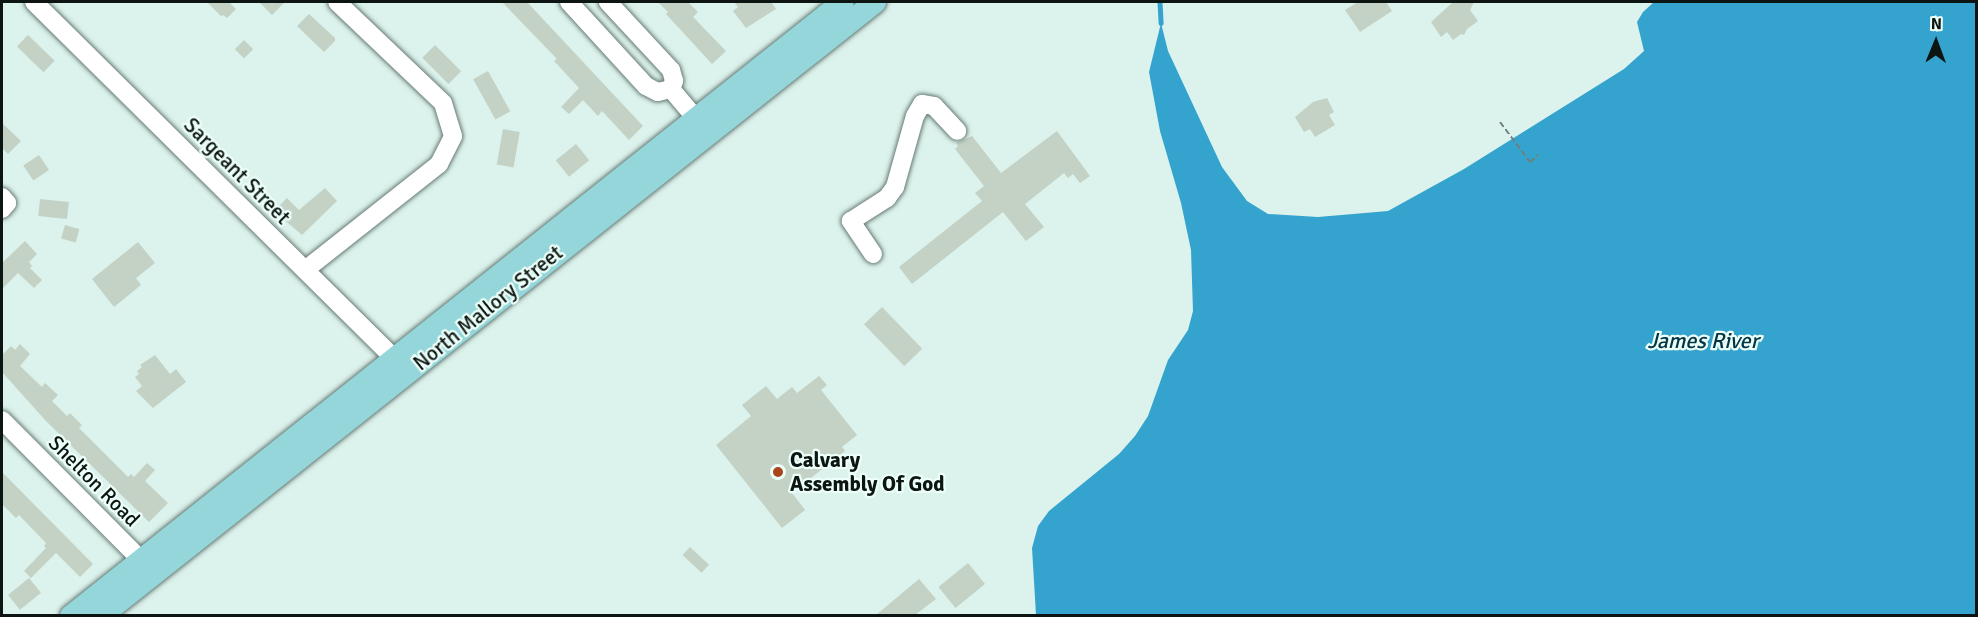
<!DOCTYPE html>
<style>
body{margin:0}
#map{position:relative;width:1978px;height:617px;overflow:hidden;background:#dcf2ec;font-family:Signika,sans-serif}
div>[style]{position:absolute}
.water>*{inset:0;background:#34a4cf}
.stream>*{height:4.5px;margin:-2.25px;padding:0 2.25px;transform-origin:2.25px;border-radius:2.25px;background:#34a4cf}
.building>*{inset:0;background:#c3d2c5;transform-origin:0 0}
.path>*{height:2px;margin-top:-1px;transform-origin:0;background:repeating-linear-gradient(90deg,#707f7b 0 6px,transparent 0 9px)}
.roads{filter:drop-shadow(0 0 2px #677b75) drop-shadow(0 0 2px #677b75)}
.minor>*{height:18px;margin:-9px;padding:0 9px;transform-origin:9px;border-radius:9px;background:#fff}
.major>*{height:22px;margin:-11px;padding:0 11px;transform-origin:11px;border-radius:11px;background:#94d6da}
.dots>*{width:16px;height:16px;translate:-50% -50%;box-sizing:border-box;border:3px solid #edfff9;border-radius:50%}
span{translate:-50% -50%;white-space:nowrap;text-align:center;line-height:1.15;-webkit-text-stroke:4.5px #edfff9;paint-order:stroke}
.street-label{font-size:21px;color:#0d1512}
.poi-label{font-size:21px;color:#0d1512;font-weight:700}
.left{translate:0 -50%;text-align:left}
.water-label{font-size:22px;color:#033547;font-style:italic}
.frame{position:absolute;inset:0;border:3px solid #0d1512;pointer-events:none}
.north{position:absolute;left:1906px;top:12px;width:60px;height:60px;-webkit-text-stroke:4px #edfff9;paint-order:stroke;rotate:1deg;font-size:16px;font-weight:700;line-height:24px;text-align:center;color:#0d1512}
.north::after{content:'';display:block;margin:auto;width:21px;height:27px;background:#0d1512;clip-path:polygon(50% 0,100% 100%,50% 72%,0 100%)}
</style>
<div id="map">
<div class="water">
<i style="clip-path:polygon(1654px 2px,1976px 2px,1976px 615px,1036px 615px,1032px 548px,1038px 526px,1049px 511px,1119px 454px,1135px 436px,1148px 416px,1168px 360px,1188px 330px,1193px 311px,1191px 250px,1181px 203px,1160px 131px,1149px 72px,1161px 23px,1168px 51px,1222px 167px,1247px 201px,1268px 214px,1318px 217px,1388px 211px,1464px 169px,1624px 69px,1644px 51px,1637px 22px,1643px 12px)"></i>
</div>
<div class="stream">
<i style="left:1160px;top:2px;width:21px;rotate:87deg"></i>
</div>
<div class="building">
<i style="clip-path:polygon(207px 2px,229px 2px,236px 9px,227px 18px,223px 15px,221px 16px)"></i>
<i style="clip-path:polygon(259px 2px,285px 2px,272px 15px)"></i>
<i style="clip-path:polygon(502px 2px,527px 2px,643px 126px,629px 140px,602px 111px,598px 116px,583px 100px,569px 114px,561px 107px,579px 88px,554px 61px,557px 59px)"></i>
<i style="clip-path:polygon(658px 2px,688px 2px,698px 12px,693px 17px,726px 51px,712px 64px,666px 14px,668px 12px)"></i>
<i style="clip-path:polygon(734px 2px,771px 2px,776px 9px,746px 28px,733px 11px,738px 7px)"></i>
<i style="clip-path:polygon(1358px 2px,1386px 2px,1392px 11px,1360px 32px,1345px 10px)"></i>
<i style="clip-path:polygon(1453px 2px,1474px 2px,1470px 10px,1478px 21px,1467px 29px,1464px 35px,1461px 34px,1453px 40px,1447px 32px,1441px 37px,1431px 22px)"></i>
<i style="clip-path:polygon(309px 14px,335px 38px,335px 41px,324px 52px,297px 26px)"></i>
<i style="left:28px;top:35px;width:37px;height:16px;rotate:44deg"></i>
<i style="left:244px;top:40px;width:13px;height:13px;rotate:45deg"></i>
<i style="left:435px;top:45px;width:37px;height:18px;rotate:45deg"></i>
<i style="left:488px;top:71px;width:46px;height:17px;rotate:61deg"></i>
<i style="clip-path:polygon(1327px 98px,1334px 112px,1329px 115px,1335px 125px,1315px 137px,1310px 129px,1304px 132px,1295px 117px,1313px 102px)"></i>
<i style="clip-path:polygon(2px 123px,21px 141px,8px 154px,2px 148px)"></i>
<i style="left:503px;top:129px;width:17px;height:36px;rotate:10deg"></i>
<i style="clip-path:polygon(1057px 131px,1090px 176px,1080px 183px,1073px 174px,1068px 178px,1064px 173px,1025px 204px,1044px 227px,1026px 241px,1003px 212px,912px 284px,899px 267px,982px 201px,975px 193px,984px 186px,955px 149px,958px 146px,956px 143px,972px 136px,1001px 173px)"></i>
<i style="left:576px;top:144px;width:21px;height:26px;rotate:51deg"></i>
<i style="left:39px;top:155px;width:18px;height:19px;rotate:56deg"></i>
<i style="clip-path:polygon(325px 188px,337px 201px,302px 235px,274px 211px,287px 198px,299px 210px)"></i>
<i style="left:40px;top:199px;width:29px;height:17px;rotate:6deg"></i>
<i style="left:65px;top:225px;width:15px;height:14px;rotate:16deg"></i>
<i style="clip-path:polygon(25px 241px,37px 254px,29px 262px,32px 266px,30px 268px,42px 280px,34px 288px,18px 273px,2px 289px,2px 263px)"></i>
<i style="clip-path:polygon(138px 242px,155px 263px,136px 278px,141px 285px,114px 307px,92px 279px)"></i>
<i style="left:882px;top:307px;width:58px;height:25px;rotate:46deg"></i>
<i style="clip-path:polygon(20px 344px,30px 354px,20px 366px,42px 387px,45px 383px,58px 395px,52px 401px,67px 416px,70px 413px,82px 425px,79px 428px,128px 477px,131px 474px,134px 477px,147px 463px,155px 470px,145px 481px,168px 503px,149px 522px,46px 421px,2px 372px,2px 355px,11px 346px,15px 350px)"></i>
<i style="clip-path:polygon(155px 355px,170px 374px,176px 369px,186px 382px,153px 408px,136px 391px,142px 386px,135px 377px,139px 374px,137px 371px,142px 367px,140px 365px)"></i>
<i style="clip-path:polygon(819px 376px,827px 385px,821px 390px,857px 435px,842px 447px,845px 451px,792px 493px,805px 510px,782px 528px,716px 445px,751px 416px,742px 405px,766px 386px,777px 399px,792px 387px,797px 393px)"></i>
<i style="clip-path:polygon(2px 472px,93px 564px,80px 577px,56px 553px,31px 578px,24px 571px,46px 548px,44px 546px,46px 543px,19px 515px,16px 518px,2px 504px)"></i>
<i style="left:690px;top:547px;width:26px;height:11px;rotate:43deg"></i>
<i style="left:968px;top:563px;width:27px;height:38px;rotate:51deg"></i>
<i style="left:29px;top:578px;width:19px;height:27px;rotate:51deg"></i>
<i style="clip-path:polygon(919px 579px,936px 599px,915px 615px,876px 615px)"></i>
</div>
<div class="path">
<i style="left:1500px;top:122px;width:50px;rotate:53.1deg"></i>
<i style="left:1530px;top:162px;width:11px;rotate:-41deg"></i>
</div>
<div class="roads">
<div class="minor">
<i style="left:34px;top:2px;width:519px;rotate:44.69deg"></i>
<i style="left:569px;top:2px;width:114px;rotate:47.5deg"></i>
<i style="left:646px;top:86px;width:13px;rotate:27deg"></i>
<i style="left:658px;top:92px;width:13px;rotate:-13deg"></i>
<i style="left:671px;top:89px;width:9px;rotate:-69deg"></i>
<i style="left:674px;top:81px;width:11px;rotate:-105deg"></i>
<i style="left:671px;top:70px;width:93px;rotate:-132.8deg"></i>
<i style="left:671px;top:89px;width:51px;rotate:49.8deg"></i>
<i style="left:2px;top:197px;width:8px;rotate:50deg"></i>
<i style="left:7px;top:203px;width:8px;rotate:130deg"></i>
<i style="left:873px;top:254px;width:40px;rotate:-124deg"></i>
<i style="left:851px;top:221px;width:43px;rotate:-32.6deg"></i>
<i style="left:887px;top:198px;width:14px;rotate:-54deg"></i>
<i style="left:895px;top:187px;width:74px;rotate:-74.3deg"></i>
<i style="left:915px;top:116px;width:14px;rotate:-60deg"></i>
<i style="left:922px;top:104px;width:12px;rotate:9deg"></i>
<i style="left:934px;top:106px;width:34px;rotate:47deg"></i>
<i style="left:305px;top:270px;width:171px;rotate:-38.3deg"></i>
<i style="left:439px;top:164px;width:31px;rotate:-63deg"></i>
<i style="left:453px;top:136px;width:34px;rotate:-107deg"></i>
<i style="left:443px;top:103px;width:146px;rotate:-136.4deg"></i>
<i style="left:2px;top:420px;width:209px;rotate:45.2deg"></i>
</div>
<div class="major">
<i style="left:71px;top:616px;width:986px;rotate:-38.5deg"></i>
<i style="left:101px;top:616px;width:988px;rotate:-38.42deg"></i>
</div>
</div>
<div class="dots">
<i style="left:778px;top:472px;background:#aa4519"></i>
</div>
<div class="street-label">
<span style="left:237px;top:171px;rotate:45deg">Sargeant Street</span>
<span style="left:488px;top:308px;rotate:-39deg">North Mallory Street</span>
<span style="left:94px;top:481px;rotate:45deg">Shelton Road</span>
</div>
<div class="poi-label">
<span class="left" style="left:790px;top:472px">Calvary<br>Assembly Of God</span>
</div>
<div class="water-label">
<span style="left:1703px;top:341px">James River</span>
</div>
<div class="frame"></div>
<div class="north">N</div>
</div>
